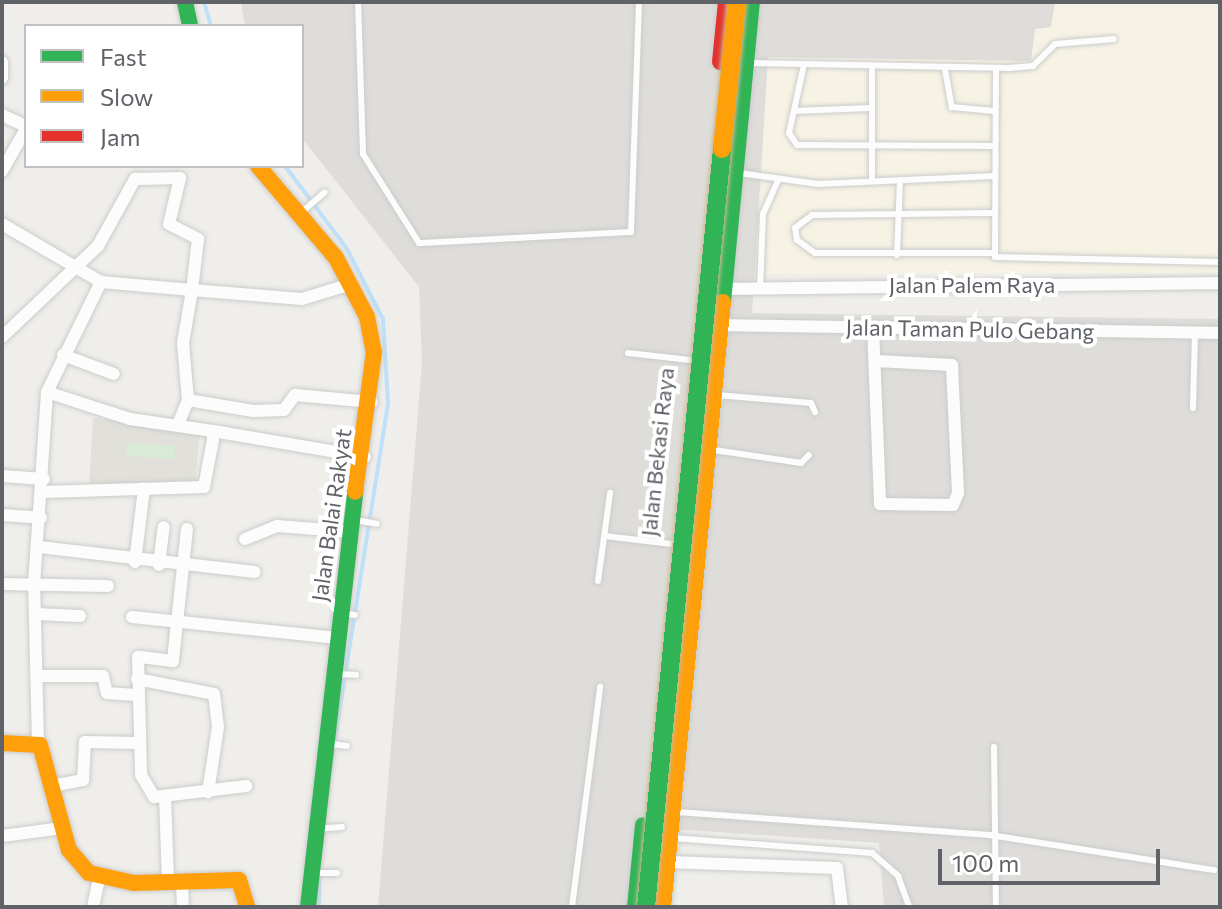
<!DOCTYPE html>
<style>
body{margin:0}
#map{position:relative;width:1222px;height:909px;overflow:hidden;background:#efeeea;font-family:Commissioner,sans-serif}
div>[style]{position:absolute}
.commercial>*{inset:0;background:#f7f3e4}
.industrial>*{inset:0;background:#dfddda}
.education>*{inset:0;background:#e2e0da}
.green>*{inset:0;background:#d8ebd6;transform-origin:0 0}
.stream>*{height:4px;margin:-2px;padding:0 2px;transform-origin:2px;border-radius:2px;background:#bfe0f9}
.roads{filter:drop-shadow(0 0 2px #cbcccc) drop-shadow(0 0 2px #cbcccc)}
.lane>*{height:6px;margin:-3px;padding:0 3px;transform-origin:3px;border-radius:3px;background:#fdfcfc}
.street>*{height:12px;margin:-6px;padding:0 6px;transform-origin:6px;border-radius:6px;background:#fdfcfc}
.fast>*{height:16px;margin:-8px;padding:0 8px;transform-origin:8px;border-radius:8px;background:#30b455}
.slow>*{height:16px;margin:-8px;padding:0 8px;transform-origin:8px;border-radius:8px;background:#ff9f0a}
.jam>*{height:16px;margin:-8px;padding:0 8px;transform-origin:8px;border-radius:8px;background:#e5322d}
.bridges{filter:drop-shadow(0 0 2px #c8b996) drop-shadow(0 0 2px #c8b996)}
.fast-bridge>*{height:18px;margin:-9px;padding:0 9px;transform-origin:9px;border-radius:9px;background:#30b455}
.slow-bridge>*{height:18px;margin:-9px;padding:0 9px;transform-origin:9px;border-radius:9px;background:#ff9f0a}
span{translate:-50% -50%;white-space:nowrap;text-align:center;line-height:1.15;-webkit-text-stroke:8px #fff;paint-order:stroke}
.street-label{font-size:22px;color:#5f6368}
.frame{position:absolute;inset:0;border:4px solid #5f6368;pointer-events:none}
.legend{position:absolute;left:24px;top:24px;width:280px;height:144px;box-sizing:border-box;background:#fff;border:2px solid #bfc1c3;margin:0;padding:10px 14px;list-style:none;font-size:24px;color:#5f6368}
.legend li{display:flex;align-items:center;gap:16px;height:40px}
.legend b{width:40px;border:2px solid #bfc1c3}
.scale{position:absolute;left:938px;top:849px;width:222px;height:36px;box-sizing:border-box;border:4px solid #5f6368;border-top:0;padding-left:10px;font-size:24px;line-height:28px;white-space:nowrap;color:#5f6368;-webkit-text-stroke:6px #fff;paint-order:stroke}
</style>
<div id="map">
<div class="commercial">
<i style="clip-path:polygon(1055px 2px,1220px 2px,1220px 273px,757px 274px,768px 57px,1031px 61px,1035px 28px,1051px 26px)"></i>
</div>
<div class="industrial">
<i style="clip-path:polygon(241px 2px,1055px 2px,1051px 27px,1035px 29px,1031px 61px,768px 57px,752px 313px,1220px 319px,1220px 907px,884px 907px,879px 843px,642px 827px,631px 907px,378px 907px,422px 362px,419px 287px,302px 138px,302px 26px,245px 26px)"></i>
</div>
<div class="education">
<i style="clip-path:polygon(93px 418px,200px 432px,195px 483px,89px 488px)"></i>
</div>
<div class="green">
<i style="left:127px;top:443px;width:48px;height:13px;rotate:4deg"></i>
</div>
<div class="stream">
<i style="left:204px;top:2px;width:25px;rotate:74deg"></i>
<i style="left:285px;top:166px;width:104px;rotate:53.2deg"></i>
<i style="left:347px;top:249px;width:79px;rotate:62.8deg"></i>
<i style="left:383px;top:319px;width:85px;rotate:86.6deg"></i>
<i style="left:388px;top:404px;width:410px;rotate:99deg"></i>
<i style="left:319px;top:873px;width:34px;rotate:90deg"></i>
</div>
<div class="roads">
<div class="lane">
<i style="left:358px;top:2px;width:152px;rotate:88.1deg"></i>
<i style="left:363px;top:154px;width:105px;rotate:57.8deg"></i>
<i style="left:419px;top:243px;width:212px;rotate:-3deg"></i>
<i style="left:631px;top:232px;width:230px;rotate:-88deg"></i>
<i style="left:750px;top:63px;width:259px;rotate:1.1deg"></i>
<i style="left:1009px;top:68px;width:24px;rotate:-5deg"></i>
<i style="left:1033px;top:66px;width:31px;rotate:-45deg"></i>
<i style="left:1055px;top:44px;width:59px;rotate:-4.8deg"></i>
<i style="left:996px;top:68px;width:189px;rotate:90.3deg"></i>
<i style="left:995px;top:257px;width:225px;rotate:1.3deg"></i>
<i style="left:803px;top:69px;width:66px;rotate:102.3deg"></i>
<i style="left:789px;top:133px;width:14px;rotate:56deg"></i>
<i style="left:797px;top:145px;width:197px;rotate:0.3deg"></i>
<i style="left:945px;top:69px;width:39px;rotate:80deg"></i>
<i style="left:952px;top:107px;width:42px;rotate:5.4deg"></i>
<i style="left:794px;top:111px;width:76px;rotate:-2.3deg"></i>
<i style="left:739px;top:173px;width:80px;rotate:7.9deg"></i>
<i style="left:818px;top:184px;width:176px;rotate:-2.6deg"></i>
<i style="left:872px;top:181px;width:111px;rotate:-90deg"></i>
<i style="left:302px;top:212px;width:30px;rotate:-41deg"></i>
<i style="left:992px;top:253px;width:177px;rotate:180deg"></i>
<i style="left:815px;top:253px;width:22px;rotate:-144deg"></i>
<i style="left:797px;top:240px;width:12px;rotate:-99deg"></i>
<i style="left:795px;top:228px;width:21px;rotate:-37deg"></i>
<i style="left:812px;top:215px;width:181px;rotate:-0.6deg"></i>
<i style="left:897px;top:255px;width:75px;rotate:-87.7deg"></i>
<i style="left:760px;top:289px;width:75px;rotate:-87.7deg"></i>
<i style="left:763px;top:214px;width:36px;rotate:-66deg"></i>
<i style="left:628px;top:353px;width:62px;rotate:6.4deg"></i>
<i style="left:717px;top:395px;width:94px;rotate:4.9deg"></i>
<i style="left:811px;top:403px;width:10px;rotate:66deg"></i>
<i style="left:1193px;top:408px;width:75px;rotate:-88.5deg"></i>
<i style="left:714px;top:450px;width:88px;rotate:8.5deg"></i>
<i style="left:801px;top:463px;width:11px;rotate:-45deg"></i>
<i style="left:355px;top:520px;width:22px;rotate:10deg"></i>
<i style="left:605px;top:536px;width:67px;rotate:6.8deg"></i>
<i style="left:598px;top:581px;width:89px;rotate:-82.2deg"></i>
<i style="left:341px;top:613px;width:14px;rotate:8deg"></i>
<i style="left:333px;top:674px;width:23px;rotate:2deg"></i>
<i style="left:323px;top:743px;width:24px;rotate:7deg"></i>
<i style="left:994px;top:747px;width:160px;rotate:89.3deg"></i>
<i style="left:677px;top:812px;width:314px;rotate:4.2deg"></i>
<i style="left:990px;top:835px;width:227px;rotate:8.9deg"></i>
<i style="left:314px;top:829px;width:28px;rotate:-4deg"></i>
<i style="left:673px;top:838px;width:200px;rotate:4.3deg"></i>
<i style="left:872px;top:853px;width:35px;rotate:41deg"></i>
<i style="left:898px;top:876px;width:33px;rotate:70deg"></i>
<i style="left:312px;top:873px;width:25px"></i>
<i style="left:572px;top:907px;width:222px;rotate:-82.7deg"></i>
</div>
<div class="street">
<i style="left:2px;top:62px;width:16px;rotate:90deg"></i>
<i style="left:2px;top:115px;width:26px;rotate:25deg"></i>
<i style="left:2px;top:171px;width:48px;rotate:-60.3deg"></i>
<i style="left:2px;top:224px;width:115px;rotate:30.4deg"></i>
<i style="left:101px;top:282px;width:91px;rotate:5deg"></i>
<i style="left:192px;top:290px;width:54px;rotate:99.6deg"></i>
<i style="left:183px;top:343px;width:57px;rotate:85deg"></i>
<i style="left:188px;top:400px;width:27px;rotate:112deg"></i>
<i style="left:725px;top:289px;width:495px;rotate:-0.7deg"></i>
<i style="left:721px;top:325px;width:499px;rotate:0.9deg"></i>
<i style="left:873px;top:327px;width:177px;rotate:87.7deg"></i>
<i style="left:880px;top:504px;width:73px;rotate:0.8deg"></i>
<i style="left:953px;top:505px;width:13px;rotate:-67deg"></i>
<i style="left:958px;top:493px;width:128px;rotate:-92.7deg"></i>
<i style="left:952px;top:365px;width:76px;rotate:-177deg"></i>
<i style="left:2px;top:337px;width:132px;rotate:-43.5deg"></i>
<i style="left:98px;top:246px;width:77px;rotate:-61.1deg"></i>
<i style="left:135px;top:179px;width:45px;rotate:-1.3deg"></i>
<i style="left:180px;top:178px;width:47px;rotate:103.4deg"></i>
<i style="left:169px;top:224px;width:33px;rotate:27deg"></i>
<i style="left:198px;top:239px;width:51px;rotate:96.7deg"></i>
<i style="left:192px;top:290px;width:110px;rotate:4.7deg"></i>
<i style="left:302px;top:299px;width:51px;rotate:-17deg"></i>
<i style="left:63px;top:355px;width:54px;rotate:20.4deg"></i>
<i style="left:188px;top:400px;width:66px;rotate:9.6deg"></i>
<i style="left:253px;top:411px;width:31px;rotate:-2deg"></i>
<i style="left:284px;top:410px;width:19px;rotate:-54deg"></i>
<i style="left:295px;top:395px;width:77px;rotate:5.2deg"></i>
<i style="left:213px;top:431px;width:154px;rotate:9.7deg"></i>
<i style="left:2px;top:476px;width:42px;rotate:4.1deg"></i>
<i style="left:43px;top:492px;width:161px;rotate:-1.8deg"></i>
<i style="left:204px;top:487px;width:48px;rotate:-79.2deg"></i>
<i style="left:213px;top:440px;width:9px;rotate:-90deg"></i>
<i style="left:213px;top:431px;width:84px;rotate:-171.8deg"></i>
<i style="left:130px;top:419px;width:87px;rotate:-162deg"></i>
<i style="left:2px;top:515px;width:39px;rotate:4deg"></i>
<i style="left:187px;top:529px;width:133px;rotate:96.1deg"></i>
<i style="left:173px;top:661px;width:35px;rotate:-173deg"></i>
<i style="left:138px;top:657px;width:118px;rotate:88.5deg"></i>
<i style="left:141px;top:775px;width:26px;rotate:59deg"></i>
<i style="left:154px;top:797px;width:93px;rotate:-6.8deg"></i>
<i style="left:245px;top:539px;width:35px;rotate:-22deg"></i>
<i style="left:277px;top:526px;width:76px;rotate:4.5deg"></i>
<i style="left:39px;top:547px;width:217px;rotate:6.6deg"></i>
<i style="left:135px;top:562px;width:74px;rotate:-83deg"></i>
<i style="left:159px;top:565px;width:38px;rotate:-83deg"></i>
<i style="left:2px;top:584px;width:106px;rotate:1.1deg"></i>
<i style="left:36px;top:614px;width:44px;rotate:2.6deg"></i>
<i style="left:132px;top:617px;width:207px;rotate:5.8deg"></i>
<i style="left:38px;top:676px;width:65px"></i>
<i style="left:103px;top:676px;width:17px;rotate:77deg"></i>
<i style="left:107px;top:693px;width:32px;rotate:4deg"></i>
<i style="left:137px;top:679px;width:78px;rotate:11deg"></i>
<i style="left:214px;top:694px;width:33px;rotate:83deg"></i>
<i style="left:218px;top:727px;width:66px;rotate:98.7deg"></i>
<i style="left:38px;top:743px;width:159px;rotate:-91.4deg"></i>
<i style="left:34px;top:584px;width:192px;rotate:-86.1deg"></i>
<i style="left:47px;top:392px;width:123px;rotate:-63.9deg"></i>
<i style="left:52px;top:786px;width:32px;rotate:-11deg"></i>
<i style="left:83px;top:780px;width:38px;rotate:-87deg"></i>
<i style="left:85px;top:742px;width:53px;rotate:1.1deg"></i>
<i style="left:165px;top:796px;width:84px;rotate:88deg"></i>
<i style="left:2px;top:836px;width:61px;rotate:-7.6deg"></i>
<i style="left:667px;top:862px;width:170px;rotate:2deg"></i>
<i style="left:837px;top:868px;width:39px;rotate:83deg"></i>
<i style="left:182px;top:881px;width:26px;rotate:88deg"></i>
<i style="left:93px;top:907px;width:30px;rotate:-78deg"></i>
</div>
<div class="fast">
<i style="left:185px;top:2px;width:25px;rotate:78deg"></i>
<i style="left:723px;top:302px;width:301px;rotate:-84.5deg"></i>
<i style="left:308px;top:907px;width:418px;rotate:-83.5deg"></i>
<i style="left:635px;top:907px;width:82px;rotate:-84.4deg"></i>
</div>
<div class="slow">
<i style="left:258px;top:166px;width:121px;rotate:49.7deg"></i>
<i style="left:336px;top:258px;width:67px;rotate:62.3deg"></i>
<i style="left:367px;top:317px;width:36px;rotate:79deg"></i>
<i style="left:374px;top:352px;width:141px;rotate:97.7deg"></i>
<i style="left:2px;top:743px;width:38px;rotate:3deg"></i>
<i style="left:40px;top:745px;width:109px;rotate:74.6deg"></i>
<i style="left:69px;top:850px;width:30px;rotate:49deg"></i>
<i style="left:89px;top:873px;width:46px;rotate:12.5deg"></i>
<i style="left:134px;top:883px;width:105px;rotate:-1.6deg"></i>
<i style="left:239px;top:880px;width:28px;rotate:73deg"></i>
<i style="left:663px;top:907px;width:608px;rotate:-84.34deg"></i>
</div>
<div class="jam">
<i style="left:720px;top:62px;width:60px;rotate:-84.3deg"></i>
</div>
</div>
<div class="bridges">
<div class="fast-bridge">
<i style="left:646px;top:907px;width:762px;rotate:-84.27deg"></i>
</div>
<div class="slow-bridge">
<i style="left:722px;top:149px;width:148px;rotate:-84.2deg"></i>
</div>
</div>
<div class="street-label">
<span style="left:972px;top:285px">Jalan Palem Raya</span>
<span style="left:970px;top:329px;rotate:1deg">Jalan Taman Pulo Gebang</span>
<span style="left:657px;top:452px;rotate:-84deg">Jalan Bekasi Raya</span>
<span style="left:331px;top:515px;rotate:-82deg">Jalan Balai Rakyat</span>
</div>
<div class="frame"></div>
<ul class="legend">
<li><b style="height:10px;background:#30b455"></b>Fast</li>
<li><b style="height:10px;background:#ff9f0a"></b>Slow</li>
<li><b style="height:10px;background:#e5322d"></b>Jam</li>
</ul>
<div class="scale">100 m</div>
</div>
